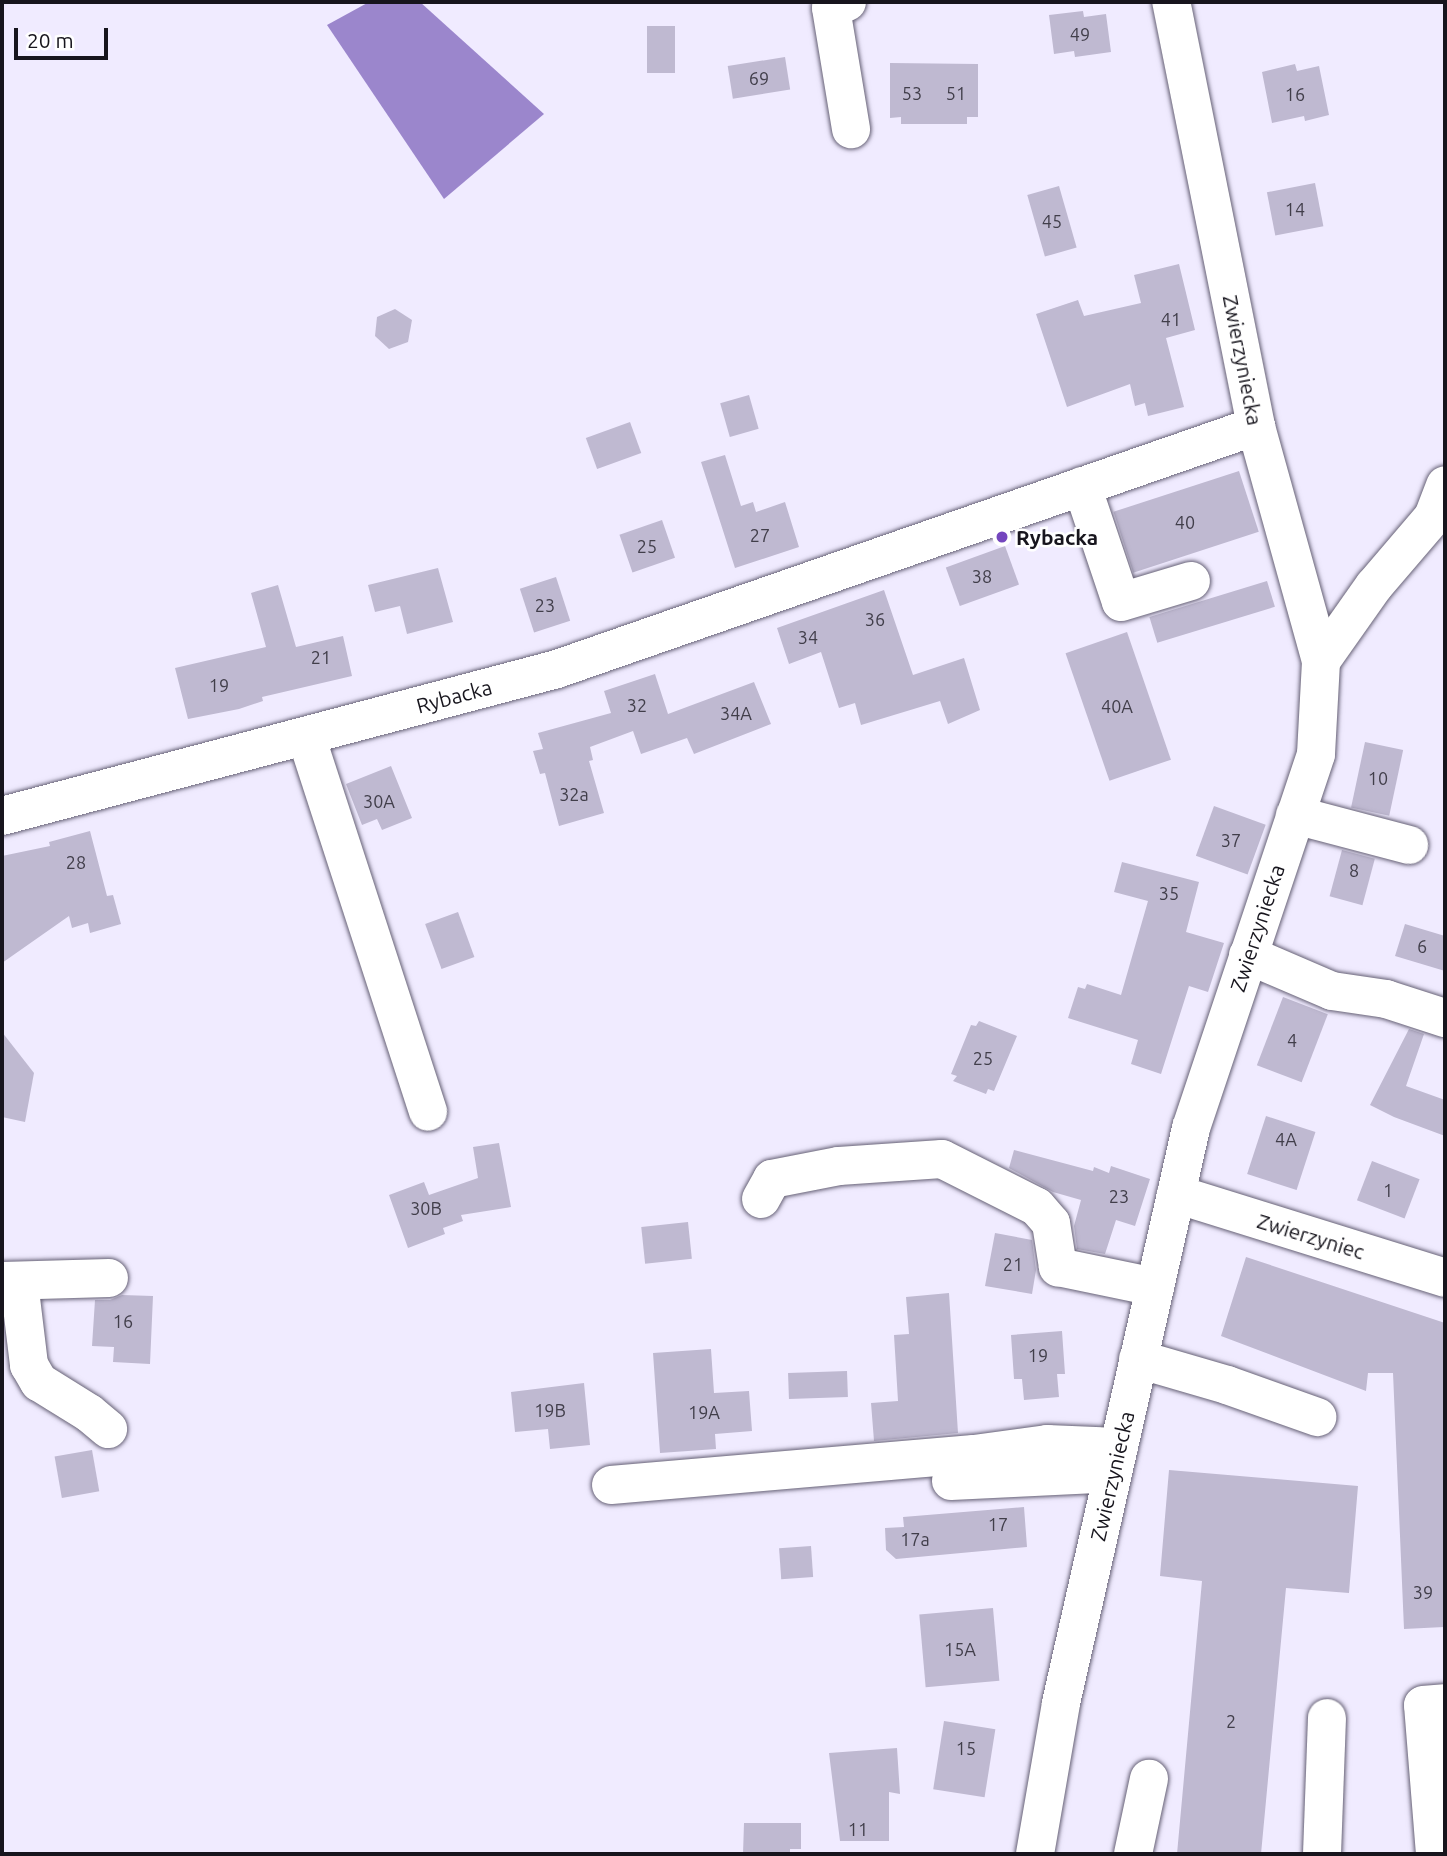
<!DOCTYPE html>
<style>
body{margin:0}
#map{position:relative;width:1447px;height:1856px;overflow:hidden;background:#f0ebff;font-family:Ubuntu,sans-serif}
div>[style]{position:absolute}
.water>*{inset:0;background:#9b86cc}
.building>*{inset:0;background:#bfb9d1;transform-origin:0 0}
.roads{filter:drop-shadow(0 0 2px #666176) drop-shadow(0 0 2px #666176)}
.minor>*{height:38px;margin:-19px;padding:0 19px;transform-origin:19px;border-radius:19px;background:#fff}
.dots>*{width:19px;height:19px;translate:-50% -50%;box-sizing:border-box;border:4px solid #fff;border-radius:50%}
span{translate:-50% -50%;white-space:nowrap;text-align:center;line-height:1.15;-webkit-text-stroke:5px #fff;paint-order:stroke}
.number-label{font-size:18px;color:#413e4a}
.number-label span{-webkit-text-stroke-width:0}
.street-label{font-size:21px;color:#17151d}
.poi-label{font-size:21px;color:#17151d;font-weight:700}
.left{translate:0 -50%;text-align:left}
.frame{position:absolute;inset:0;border:4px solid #17151d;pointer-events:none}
.scale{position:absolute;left:14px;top:28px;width:94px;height:32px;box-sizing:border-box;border:4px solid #17151d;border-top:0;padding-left:9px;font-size:21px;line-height:24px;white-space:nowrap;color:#17151d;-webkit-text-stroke:5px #fff;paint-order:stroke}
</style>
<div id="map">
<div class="water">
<i style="clip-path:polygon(369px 2px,420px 2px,544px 114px,444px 199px,327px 25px)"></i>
</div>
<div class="building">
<i style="clip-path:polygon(1083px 11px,1084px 17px,1106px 14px,1111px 52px,1075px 57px,1074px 51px,1054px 54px,1049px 15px)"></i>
<i style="left:647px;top:26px;width:28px;height:47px"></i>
<i style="left:785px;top:57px;width:33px;height:58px;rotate:81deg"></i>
<i style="clip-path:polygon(890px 63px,978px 64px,978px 117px,967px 117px,967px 124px,901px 124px,901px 117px,890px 118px)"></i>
<i style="clip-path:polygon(1295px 64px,1297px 71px,1319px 66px,1329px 115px,1305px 121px,1304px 116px,1272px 123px,1262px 72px)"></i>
<i style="left:1315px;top:183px;width:44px;height:49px;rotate:79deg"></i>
<i style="left:1059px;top:186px;width:64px;height:33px;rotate:74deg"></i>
<i style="clip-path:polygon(1179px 264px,1195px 330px,1166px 338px,1184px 407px,1148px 416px,1145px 403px,1135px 406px,1130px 384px,1067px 407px,1036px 314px,1078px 300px,1084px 316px,1141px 303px,1134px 275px)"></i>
<i style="clip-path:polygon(395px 309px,412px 320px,408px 342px,389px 349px,375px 336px,377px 317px)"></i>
<i style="left:749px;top:395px;width:35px;height:30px;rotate:74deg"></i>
<i style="left:630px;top:422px;width:33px;height:47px;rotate:70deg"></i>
<i style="clip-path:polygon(725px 455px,741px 506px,753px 502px,756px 512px,785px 502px,799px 547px,735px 568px,701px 462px)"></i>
<i style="left:1239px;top:471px;width:64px;height:132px;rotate:72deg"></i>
<i style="left:662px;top:520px;width:40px;height:45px;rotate:71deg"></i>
<i style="left:1005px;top:546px;width:41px;height:63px;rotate:70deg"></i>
<i style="clip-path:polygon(438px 568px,453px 622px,407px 634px,400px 606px,375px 612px,368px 585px)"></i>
<i style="left:556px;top:577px;width:46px;height:38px;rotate:72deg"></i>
<i style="left:1267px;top:581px;width:27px;height:123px;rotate:73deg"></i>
<i style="clip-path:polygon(278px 585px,296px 647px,343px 636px,352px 676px,262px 697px,263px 701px,239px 709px,188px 719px,175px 668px,266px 647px,251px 593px)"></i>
<i style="clip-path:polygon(884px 590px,913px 675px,964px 658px,980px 710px,948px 724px,940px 701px,861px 725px,855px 703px,839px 708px,821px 652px,789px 664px,777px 628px)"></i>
<i style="left:1127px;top:632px;width:135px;height:65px;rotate:71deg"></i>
<i style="clip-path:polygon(655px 674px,668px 714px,754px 682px,771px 724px,694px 754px,687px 738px,641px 754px,633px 731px,590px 747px,593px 760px,589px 761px,604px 813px,559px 826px,545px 773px,540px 774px,533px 751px,543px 749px,538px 733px,611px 713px,604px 691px)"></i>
<i style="left:1365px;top:742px;width:39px;height:67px;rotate:12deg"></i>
<i style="clip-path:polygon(391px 766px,412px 818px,382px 830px,377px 819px,362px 825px,346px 784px)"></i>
<i style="left:1214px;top:806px;width:55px;height:53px;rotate:20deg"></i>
<i style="clip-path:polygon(90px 831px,107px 896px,113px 895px,121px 924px,90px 933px,88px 923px,72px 928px,69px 916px,2px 963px,2px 856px,50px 846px,49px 842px)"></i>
<i style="left:1342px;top:850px;width:34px;height:48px;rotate:15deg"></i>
<i style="clip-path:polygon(1122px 862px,1199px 882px,1186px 932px,1224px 943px,1208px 992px,1189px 986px,1161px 1074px,1131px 1064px,1138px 1040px,1068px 1018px,1078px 987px,1085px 989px,1087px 984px,1121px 995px,1148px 901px,1114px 892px)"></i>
<i style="left:458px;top:912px;width:48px;height:35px;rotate:70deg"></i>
<i style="clip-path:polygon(1405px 924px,1445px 936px,1445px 971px,1395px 956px)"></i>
<i style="left:1283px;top:997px;width:48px;height:73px;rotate:21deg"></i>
<i style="clip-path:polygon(979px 1021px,1017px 1036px,994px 1091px,988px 1089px,986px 1094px,953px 1081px,957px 1076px,951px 1074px,971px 1025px,976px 1026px)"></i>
<i style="clip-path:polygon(1409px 1029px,1424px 1034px,1406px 1086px,1445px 1100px,1445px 1136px,1394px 1117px,1370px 1105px)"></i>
<i style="clip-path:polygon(2px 1032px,34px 1073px,25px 1122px,2px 1117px)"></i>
<i style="left:1266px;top:1116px;width:52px;height:61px;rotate:18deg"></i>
<i style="clip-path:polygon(499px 1143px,511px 1207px,461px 1215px,463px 1221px,443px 1228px,445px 1234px,408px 1248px,389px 1195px,424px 1182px,429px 1195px,478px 1178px,473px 1147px)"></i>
<i style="clip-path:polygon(1014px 1150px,1093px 1171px,1094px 1167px,1109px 1173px,1111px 1166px,1150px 1179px,1135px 1226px,1116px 1220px,1105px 1254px,1077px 1249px,1074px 1226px,1081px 1200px,1053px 1192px,1009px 1168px)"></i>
<i style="left:1372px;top:1161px;width:51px;height:42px;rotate:21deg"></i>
<i style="left:688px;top:1222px;width:37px;height:47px;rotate:84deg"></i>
<i style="clip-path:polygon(995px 1233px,1032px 1240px,1036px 1270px,1032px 1294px,985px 1286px)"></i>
<i style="clip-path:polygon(1246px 1257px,1445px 1323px,1444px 1627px,1404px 1629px,1393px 1373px,1368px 1373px,1366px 1391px,1221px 1336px)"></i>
<i style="clip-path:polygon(949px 1293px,958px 1433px,874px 1441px,871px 1403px,898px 1401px,894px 1335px,909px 1334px,906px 1297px)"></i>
<i style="clip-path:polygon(122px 1295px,153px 1296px,150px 1364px,113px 1362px,114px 1347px,92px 1346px,95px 1300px,110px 1300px)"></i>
<i style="clip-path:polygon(1062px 1331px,1065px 1374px,1057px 1374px,1059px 1397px,1024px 1400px,1022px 1379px,1014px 1379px,1011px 1335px)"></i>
<i style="clip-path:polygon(711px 1349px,714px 1393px,749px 1391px,752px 1431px,715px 1434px,716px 1449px,660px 1453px,653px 1353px)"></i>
<i style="left:847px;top:1371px;width:26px;height:59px;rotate:88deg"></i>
<i style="clip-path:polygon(584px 1383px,590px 1445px,550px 1449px,548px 1429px,515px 1432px,511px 1392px)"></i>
<i style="left:92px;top:1450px;width:42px;height:38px;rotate:80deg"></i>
<i style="clip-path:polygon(1169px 1470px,1358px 1486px,1349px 1593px,1286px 1588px,1261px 1854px,1177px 1854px,1202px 1581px,1160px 1576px)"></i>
<i style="clip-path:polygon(1024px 1507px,1027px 1547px,896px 1559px,886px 1550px,885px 1528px,904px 1527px,903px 1517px)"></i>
<i style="left:811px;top:1546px;width:31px;height:32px;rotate:86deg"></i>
<i style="left:993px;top:1608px;width:73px;height:74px;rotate:85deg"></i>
<i style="left:944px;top:1721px;width:52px;height:69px;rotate:9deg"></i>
<i style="clip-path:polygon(897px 1748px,900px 1794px,889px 1792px,889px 1841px,840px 1841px,829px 1753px)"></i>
<i style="clip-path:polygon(744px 1823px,801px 1823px,801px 1849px,790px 1849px,790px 1854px,743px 1854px)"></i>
</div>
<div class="roads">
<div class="minor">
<i style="left:847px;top:2px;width:17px;rotate:159deg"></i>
<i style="left:831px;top:8px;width:123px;rotate:80.6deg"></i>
<i style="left:1082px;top:486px;width:122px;rotate:71.4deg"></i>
<i style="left:1121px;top:602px;width:73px;rotate:-16.7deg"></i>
<i style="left:1321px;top:661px;width:92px;rotate:-54.8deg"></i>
<i style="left:1374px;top:586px;width:91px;rotate:-49.5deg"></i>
<i style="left:1433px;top:517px;width:34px;rotate:-69deg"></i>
<i style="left:306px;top:736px;width:395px;rotate:72deg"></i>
<i style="left:1295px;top:815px;width:118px;rotate:14.7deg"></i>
<i style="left:2px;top:816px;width:574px;rotate:-14.83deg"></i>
<i style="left:557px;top:669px;width:740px;rotate:-19.17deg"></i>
<i style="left:1248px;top:955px;width:91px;rotate:23.2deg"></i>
<i style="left:1332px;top:991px;width:55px;rotate:8.4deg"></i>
<i style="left:1386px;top:999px;width:62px;rotate:17.9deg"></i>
<i style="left:1176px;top:1194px;width:282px;rotate:17.3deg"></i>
<i style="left:761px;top:1199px;width:23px;rotate:-61deg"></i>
<i style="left:772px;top:1179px;width:68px;rotate:-11deg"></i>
<i style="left:839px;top:1166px;width:103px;rotate:-3.9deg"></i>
<i style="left:942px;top:1159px;width:106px;rotate:26.8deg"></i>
<i style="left:1037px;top:1207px;width:21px;rotate:49deg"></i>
<i style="left:1051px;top:1223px;width:45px;rotate:81deg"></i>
<i style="left:1058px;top:1267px;width:99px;rotate:11.7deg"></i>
<i style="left:2px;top:1281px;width:107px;rotate:-1.6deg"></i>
<i style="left:19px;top:1282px;width:84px;rotate:83.1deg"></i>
<i style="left:29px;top:1365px;width:20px;rotate:60deg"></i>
<i style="left:39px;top:1382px;width:59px;rotate:31.8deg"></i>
<i style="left:89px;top:1413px;width:25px;rotate:40deg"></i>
<i style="left:1138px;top:1359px;width:93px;rotate:16.3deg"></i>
<i style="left:1227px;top:1385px;width:96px;rotate:19.6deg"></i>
<i style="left:951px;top:1481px;width:162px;rotate:-2.8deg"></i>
<i style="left:611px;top:1485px;width:364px;rotate:-4.9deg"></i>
<i style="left:974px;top:1454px;width:74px;rotate:-7.8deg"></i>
<i style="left:1047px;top:1444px;width:72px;rotate:2.4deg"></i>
<i style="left:1035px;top:1854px;width:153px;rotate:-80.2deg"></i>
<i style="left:1061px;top:1703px;width:590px;rotate:-77.26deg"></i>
<i style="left:1191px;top:1128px;width:394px;rotate:-71.5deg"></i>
<i style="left:1316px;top:754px;width:93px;rotate:-86.9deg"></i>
<i style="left:1321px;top:661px;width:244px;rotate:-105.5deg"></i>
<i style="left:1256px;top:426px;width:432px;rotate:-101.3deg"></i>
<i style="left:1133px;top:1854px;width:77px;rotate:-78deg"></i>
<i style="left:1322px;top:1854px;width:136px;rotate:-87.9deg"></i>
<i style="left:1435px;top:1854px;width:149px;rotate:-94.6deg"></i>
<i style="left:1423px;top:1705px;width:22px;rotate:-5deg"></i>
</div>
</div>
<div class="dots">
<i style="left:1002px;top:537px;background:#7446be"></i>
</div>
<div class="number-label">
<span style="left:1080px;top:34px">49</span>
<span style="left:759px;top:78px">69</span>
<span style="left:912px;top:93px">53</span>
<span style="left:956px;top:93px">51</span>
<span style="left:1295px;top:94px">16</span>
<span style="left:1295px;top:209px">14</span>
<span style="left:1052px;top:221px">45</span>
<span style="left:1171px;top:319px">41</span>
<span style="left:1185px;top:522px">40</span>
<span style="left:760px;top:535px">27</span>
<span style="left:647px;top:546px">25</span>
<span style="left:982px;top:576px">38</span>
<span style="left:545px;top:605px">23</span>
<span style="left:875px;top:619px">36</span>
<span style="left:808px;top:637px">34</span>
<span style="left:321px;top:657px">21</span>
<span style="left:219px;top:685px">19</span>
<span style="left:637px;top:705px">32</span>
<span style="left:1117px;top:706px">40A</span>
<span style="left:736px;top:713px">34A</span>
<span style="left:1378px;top:778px">10</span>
<span style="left:574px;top:794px">32a</span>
<span style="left:379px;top:801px">30A</span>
<span style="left:1231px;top:840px">37</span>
<span style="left:76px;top:862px">28</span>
<span style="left:1354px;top:870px">8</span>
<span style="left:1169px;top:893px">35</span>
<span style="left:1422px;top:946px">6</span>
<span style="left:1292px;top:1040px">4</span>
<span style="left:983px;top:1058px">25</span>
<span style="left:1286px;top:1139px">4A</span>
<span style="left:1388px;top:1190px">1</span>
<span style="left:1119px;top:1196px">23</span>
<span style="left:426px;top:1208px">30B</span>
<span style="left:1013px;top:1264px">21</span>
<span style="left:123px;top:1321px">16</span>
<span style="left:1038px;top:1355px">19</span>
<span style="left:550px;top:1410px">19B</span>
<span style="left:704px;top:1412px">19A</span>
<span style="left:998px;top:1524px">17</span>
<span style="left:915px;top:1539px">17a</span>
<span style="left:1423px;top:1592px">39</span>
<span style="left:960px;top:1649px">15A</span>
<span style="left:1231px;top:1721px">2</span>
<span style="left:966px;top:1748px">15</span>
<span style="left:858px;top:1829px">11</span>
</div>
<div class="street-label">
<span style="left:1243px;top:360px;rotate:79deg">Zwierzyniecka</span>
<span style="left:454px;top:696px;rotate:-15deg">Rybacka</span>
<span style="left:1257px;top:928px;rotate:-72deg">Zwierzyniecka</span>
<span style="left:1311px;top:1236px;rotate:17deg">Zwierzyniec</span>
<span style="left:1112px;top:1476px;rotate:-77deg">Zwierzyniecka</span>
</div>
<div class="poi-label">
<span class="left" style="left:1016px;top:537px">Rybacka</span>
</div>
<div class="frame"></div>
<div class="scale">20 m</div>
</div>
